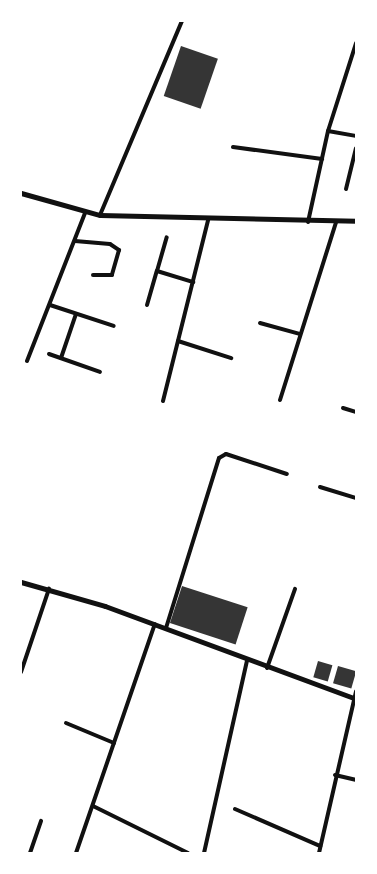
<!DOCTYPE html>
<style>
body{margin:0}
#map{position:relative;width:377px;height:874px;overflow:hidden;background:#fff;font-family:Mulish,sans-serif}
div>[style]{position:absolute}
.building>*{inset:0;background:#353535;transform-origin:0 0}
.minor>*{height:4px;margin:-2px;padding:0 2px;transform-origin:2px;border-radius:2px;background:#111}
.tertiary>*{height:5px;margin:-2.5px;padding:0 2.5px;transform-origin:2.5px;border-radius:2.5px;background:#111}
span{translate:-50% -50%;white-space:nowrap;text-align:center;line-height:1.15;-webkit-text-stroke:4.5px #fff;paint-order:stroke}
.frame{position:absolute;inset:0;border:22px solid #fff;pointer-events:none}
</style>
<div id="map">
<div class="building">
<i style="left:181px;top:46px;width:39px;height:53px;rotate:19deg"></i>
<i style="left:182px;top:586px;width:69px;height:39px;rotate:18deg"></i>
<i style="left:318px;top:661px;width:15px;height:17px;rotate:16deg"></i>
<i style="left:338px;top:666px;width:19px;height:18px;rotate:16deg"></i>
</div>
<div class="minor">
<i style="left:328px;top:131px;width:28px;rotate:10deg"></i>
<i style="left:233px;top:147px;width:90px;rotate:7.7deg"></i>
<i style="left:346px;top:189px;width:42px;rotate:-76.3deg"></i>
<i style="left:100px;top:215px;width:211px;rotate:-67.1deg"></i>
<i style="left:308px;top:222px;width:93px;rotate:-77.6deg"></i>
<i style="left:328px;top:131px;width:92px;rotate:-72.3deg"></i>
<i style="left:75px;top:241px;width:35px;rotate:5deg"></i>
<i style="left:110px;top:244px;width:11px;rotate:34deg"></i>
<i style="left:119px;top:250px;width:26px;rotate:106deg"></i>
<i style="left:112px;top:275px;width:19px;rotate:180deg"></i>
<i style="left:157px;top:271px;width:35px;rotate:-74deg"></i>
<i style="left:50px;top:305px;width:67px;rotate:18.2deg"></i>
<i style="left:147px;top:305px;width:35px;rotate:-74deg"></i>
<i style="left:157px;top:271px;width:38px;rotate:17deg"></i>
<i style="left:260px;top:323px;width:41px;rotate:15.4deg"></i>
<i style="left:178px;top:341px;width:56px;rotate:17.8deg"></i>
<i style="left:49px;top:354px;width:54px;rotate:19.4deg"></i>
<i style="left:61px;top:358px;width:46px;rotate:-71.2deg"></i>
<i style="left:27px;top:361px;width:159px;rotate:-68.6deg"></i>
<i style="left:280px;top:400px;width:187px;rotate:-72.5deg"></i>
<i style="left:163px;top:401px;width:187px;rotate:-76deg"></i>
<i style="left:343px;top:408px;width:14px;rotate:17deg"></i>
<i style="left:320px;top:487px;width:38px;rotate:17deg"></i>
<i style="left:166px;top:628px;width:178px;rotate:-72.7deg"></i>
<i style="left:219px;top:458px;width:8px;rotate:-30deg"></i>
<i style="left:226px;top:454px;width:64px;rotate:18.2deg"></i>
<i style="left:267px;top:668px;width:84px;rotate:-70.5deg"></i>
<i style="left:21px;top:672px;width:88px;rotate:-71.4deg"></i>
<i style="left:66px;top:723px;width:52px;rotate:22.6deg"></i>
<i style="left:335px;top:775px;width:22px;rotate:13deg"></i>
<i style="left:93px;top:806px;width:106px;rotate:26.3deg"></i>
<i style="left:235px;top:809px;width:93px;rotate:23.5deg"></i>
<i style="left:30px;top:853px;width:34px;rotate:-71deg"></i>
<i style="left:76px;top:853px;width:242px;rotate:-71deg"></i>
<i style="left:204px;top:853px;width:198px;rotate:-77.4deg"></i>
<i style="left:319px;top:853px;width:166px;rotate:-77.1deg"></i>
</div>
<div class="tertiary">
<i style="left:21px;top:193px;width:82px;rotate:15.6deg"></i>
<i style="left:100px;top:215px;width:256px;rotate:1.3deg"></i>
<i style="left:21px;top:582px;width:87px;rotate:15.9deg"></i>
<i style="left:105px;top:606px;width:268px;rotate:20.3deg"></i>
</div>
<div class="frame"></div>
</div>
